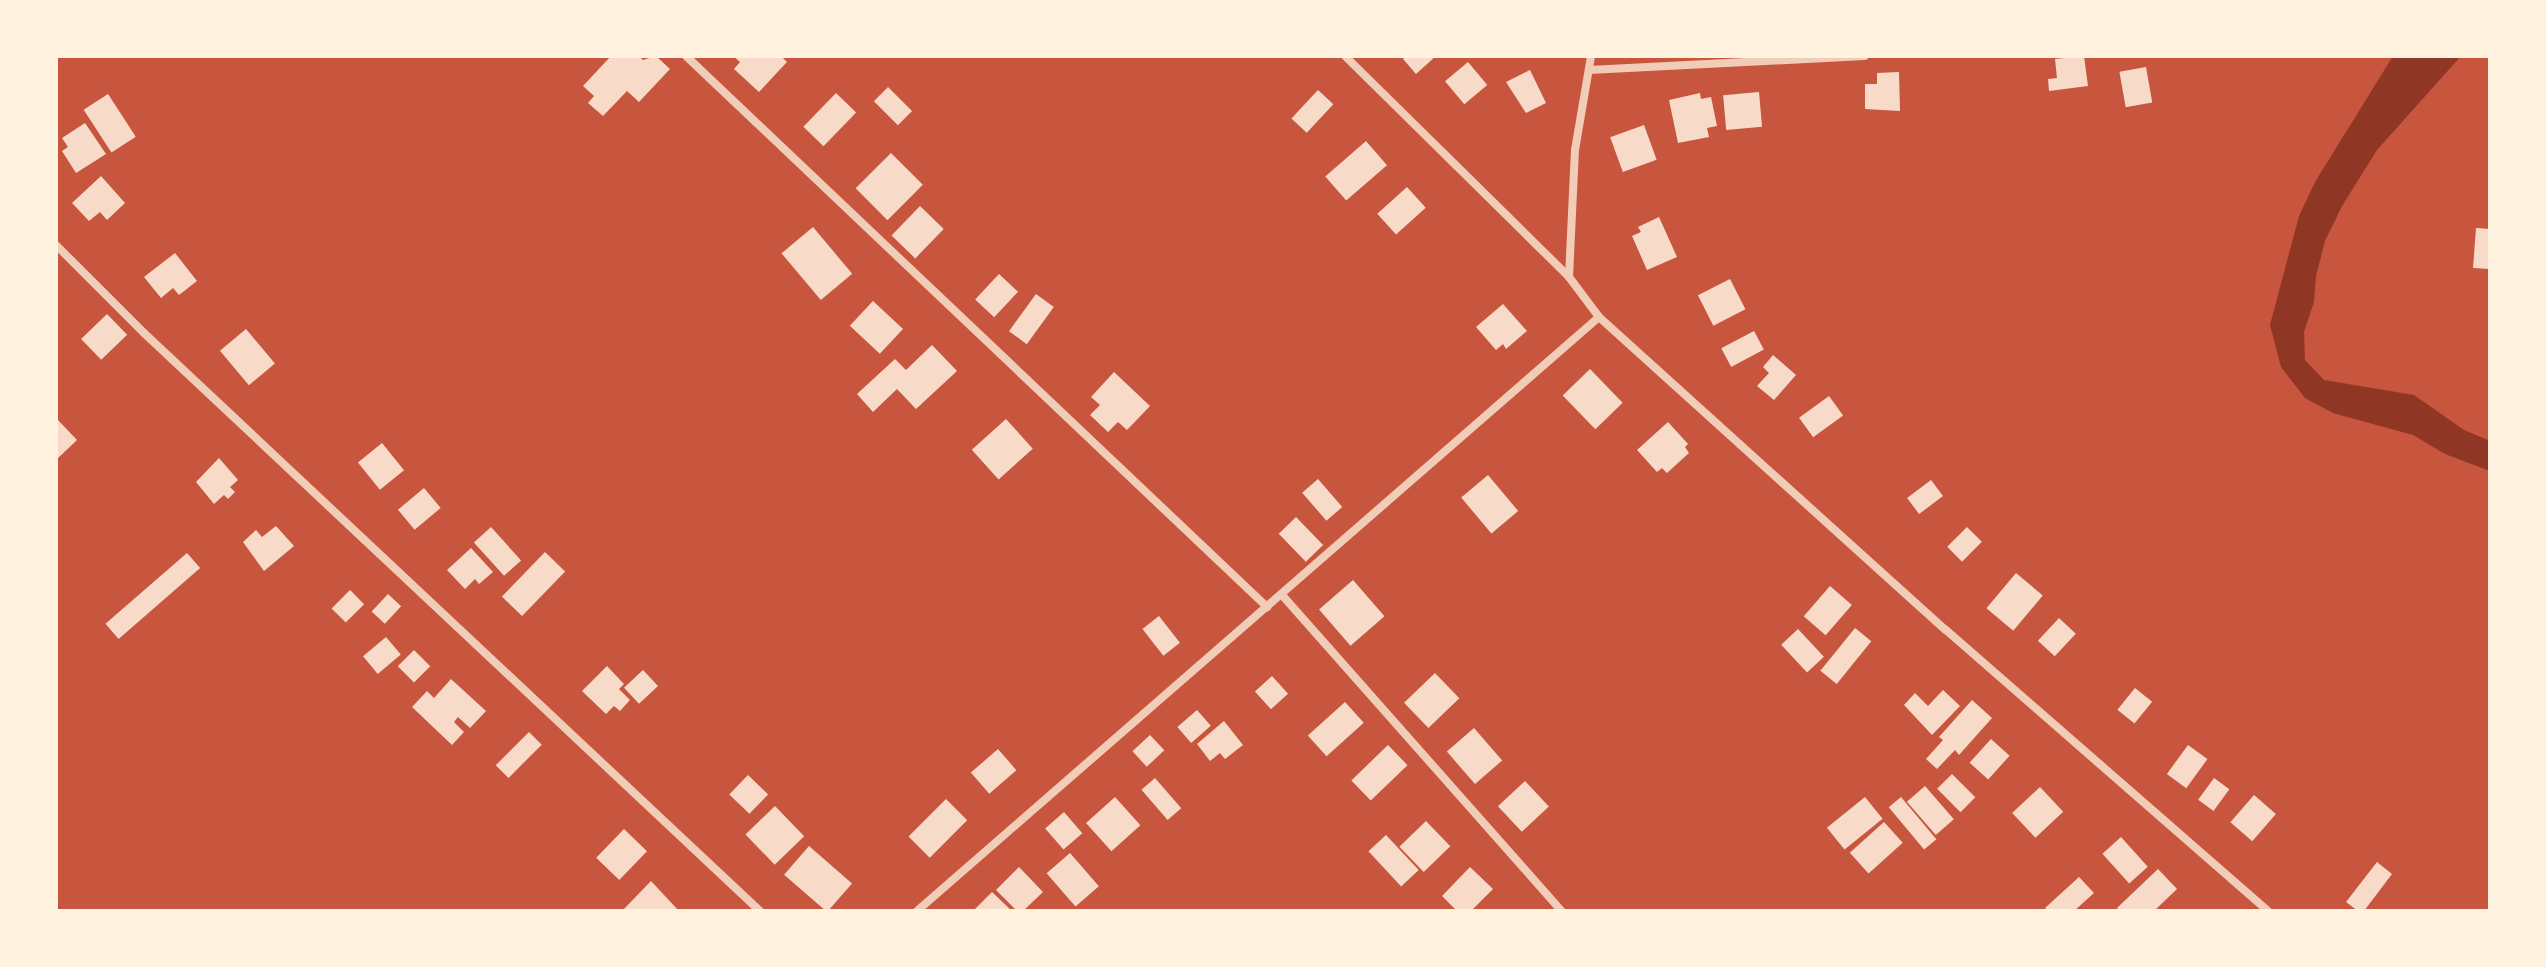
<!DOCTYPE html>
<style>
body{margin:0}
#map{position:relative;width:2546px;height:967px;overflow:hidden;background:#c8553d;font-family:Lato,sans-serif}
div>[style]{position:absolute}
.water>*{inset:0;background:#8f3625}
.building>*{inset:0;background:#f7dbc8;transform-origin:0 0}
.minor>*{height:8px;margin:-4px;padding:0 4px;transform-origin:4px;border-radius:4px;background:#f1ccb7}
span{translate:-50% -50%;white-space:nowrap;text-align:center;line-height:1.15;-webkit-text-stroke:8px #fff3e0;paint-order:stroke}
.frame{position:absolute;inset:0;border:58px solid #fff3e0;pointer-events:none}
</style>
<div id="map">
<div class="water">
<i style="clip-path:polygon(2393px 56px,2461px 56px,2377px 150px,2342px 206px,2325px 241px,2316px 276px,2314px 302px,2304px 332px,2305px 360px,2324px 380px,2414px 395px,2464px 430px,2490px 441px,2490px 471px,2445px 454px,2413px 435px,2333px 413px,2305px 398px,2281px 367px,2270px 325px,2299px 216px,2315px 182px)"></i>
</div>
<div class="building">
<i style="clip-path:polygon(611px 56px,639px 56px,643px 60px,656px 56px,670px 69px,639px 102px,627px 91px,603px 116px,588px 103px,594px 96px,583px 86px)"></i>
<i style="clip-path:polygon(733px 56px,781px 56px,787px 62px,759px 92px,734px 69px,740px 62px)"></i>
<i style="clip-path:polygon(1406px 56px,1436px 56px,1416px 74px,1403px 59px)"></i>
<i style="clip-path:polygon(2084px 56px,2088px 86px,2049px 91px,2048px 79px,2057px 78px,2055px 59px)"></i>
<i style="left:1468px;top:62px;width:30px;height:30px;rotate:50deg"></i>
<i style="left:2146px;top:67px;width:36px;height:27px;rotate:80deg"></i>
<i style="clip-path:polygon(1530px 70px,1546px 103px,1526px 113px,1506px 82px)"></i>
<i style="clip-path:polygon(1899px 72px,1900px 111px,1865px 109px,1865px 84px,1877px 84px,1877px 73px)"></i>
<i style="left:888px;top:87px;width:34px;height:20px;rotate:45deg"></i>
<i style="left:1318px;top:90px;width:21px;height:39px;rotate:43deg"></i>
<i style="left:1759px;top:92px;width:35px;height:36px;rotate:85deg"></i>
<i style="left:836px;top:93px;width:28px;height:47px;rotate:44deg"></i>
<i style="clip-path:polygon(1700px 93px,1701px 99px,1711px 97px,1717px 126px,1707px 128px,1709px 137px,1678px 143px,1669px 100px)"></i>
<i style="left:108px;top:94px;width:51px;height:29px;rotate:57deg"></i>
<i style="clip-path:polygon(85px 123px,106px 154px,76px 173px,62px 151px,68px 147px,62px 138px)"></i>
<i style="left:1644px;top:125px;width:37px;height:36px;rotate:70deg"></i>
<i style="left:1366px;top:141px;width:32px;height:54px;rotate:49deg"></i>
<i style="left:891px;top:153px;width:45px;height:50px;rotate:45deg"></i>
<i style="clip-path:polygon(101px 176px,125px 203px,107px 220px,100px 212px,89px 221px,72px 203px)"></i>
<i style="left:1407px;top:187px;width:28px;height:40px;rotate:48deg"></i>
<i style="left:920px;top:206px;width:33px;height:41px;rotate:44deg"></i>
<i style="clip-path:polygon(1659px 217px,1677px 257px,1647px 270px,1632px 236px,1641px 232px,1638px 227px)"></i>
<i style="left:813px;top:227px;width:61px;height:41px;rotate:50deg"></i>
<i style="clip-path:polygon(2476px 228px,2490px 229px,2490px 269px,2473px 268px)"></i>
<i style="clip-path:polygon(175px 253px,197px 281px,179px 295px,173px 288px,161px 298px,144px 277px)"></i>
<i style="left:999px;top:274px;width:26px;height:35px;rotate:43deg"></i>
<i style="left:1730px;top:279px;width:34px;height:36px;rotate:63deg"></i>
<i style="left:1036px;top:294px;width:22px;height:46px;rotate:36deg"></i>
<i style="left:873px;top:301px;width:41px;height:34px;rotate:43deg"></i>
<i style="clip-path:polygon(1503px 304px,1527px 331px,1506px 349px,1503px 344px,1496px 350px,1476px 327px)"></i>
<i style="left:107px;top:314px;width:29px;height:36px;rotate:46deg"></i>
<i style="left:246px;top:329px;width:45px;height:34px;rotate:50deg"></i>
<i style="left:1754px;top:331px;width:21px;height:37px;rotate:62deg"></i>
<i style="clip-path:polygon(932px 345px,957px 371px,916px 409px,897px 389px,873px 412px,857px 394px,895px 359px,906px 370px)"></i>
<i style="clip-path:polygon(1773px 355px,1796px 375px,1774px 400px,1757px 386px,1769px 373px,1763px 367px)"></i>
<i style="left:1590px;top:369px;width:47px;height:38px;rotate:46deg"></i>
<i style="clip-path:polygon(1114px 372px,1150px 406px,1127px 430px,1118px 422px,1108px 432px,1090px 415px,1100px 405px,1091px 397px)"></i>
<i style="left:1829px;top:396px;width:24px;height:37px;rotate:54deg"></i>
<i style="clip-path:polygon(56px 418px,77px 440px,56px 460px)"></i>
<i style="left:1006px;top:419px;width:40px;height:46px;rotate:48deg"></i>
<i style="clip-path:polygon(1668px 422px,1688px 444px,1685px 447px,1689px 453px,1667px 473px,1662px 468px,1657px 472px,1637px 450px)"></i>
<i style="left:382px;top:443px;width:35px;height:31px;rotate:51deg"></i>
<i style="clip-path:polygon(219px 458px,238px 480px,230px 487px,235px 492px,228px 499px,224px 495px,214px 504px,196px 482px)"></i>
<i style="left:1488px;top:475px;width:47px;height:35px;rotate:50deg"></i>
<i style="left:1318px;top:479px;width:37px;height:21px;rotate:49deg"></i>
<i style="left:1931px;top:480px;width:20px;height:30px;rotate:53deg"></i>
<i style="left:424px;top:488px;width:26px;height:34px;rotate:50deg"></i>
<i style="left:1296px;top:517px;width:39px;height:24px;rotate:46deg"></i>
<i style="clip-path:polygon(276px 526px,294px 546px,264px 571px,243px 542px,256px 530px,262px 537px)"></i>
<i style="left:491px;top:527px;width:45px;height:23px;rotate:48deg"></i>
<i style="left:1967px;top:527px;width:21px;height:28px;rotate:45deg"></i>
<i style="clip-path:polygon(471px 548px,493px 572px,479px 584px,475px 579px,465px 589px,447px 570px)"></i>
<i style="left:545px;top:552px;width:28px;height:62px;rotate:44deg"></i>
<i style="left:187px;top:553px;width:20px;height:108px;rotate:49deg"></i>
<i style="left:2016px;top:573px;width:35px;height:46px;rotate:40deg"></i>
<i style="left:1353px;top:580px;width:48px;height:45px;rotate:49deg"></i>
<i style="left:1830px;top:586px;width:29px;height:40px;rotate:41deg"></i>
<i style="left:350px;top:590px;width:20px;height:26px;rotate:45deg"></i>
<i style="left:388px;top:594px;width:18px;height:24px;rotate:43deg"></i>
<i style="left:1159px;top:616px;width:34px;height:21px;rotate:52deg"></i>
<i style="left:2059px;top:618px;width:23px;height:31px;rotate:43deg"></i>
<i style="left:1855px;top:628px;width:21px;height:55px;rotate:39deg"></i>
<i style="left:1798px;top:629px;width:38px;height:23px;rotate:47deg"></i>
<i style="left:386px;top:637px;width:23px;height:30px;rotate:50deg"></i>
<i style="left:414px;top:650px;width:23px;height:23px;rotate:45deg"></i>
<i style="clip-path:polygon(607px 666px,624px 684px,619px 689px,630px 700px,620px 711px,614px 706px,606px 714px,582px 691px)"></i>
<i style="left:643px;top:670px;width:22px;height:26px;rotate:47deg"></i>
<i style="left:1435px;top:673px;width:35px;height:43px;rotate:46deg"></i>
<i style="left:1272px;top:676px;width:24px;height:23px;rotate:48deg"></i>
<i style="clip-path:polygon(451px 679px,486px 711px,470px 728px,458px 717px,454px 722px,464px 732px,452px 745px,412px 707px,427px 691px,434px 698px)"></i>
<i style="left:2135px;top:688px;width:22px;height:28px;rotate:39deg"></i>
<i style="clip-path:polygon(1943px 690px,1960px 706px,1932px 735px,1904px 705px,1915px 693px,1928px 706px)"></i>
<i style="clip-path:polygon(1972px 700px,1992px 718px,1959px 755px,1955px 750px,1937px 769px,1926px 759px,1943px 740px,1939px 737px)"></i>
<i style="left:1345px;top:702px;width:28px;height:50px;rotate:48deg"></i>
<i style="left:1197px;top:710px;width:21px;height:26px;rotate:49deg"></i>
<i style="clip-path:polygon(1224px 721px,1243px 745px,1225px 759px,1220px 753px,1210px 761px,1197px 744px)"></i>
<i style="left:1474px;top:728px;width:43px;height:36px;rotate:49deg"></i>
<i style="left:529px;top:732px;width:18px;height:47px;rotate:45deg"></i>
<i style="left:1150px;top:735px;width:21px;height:24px;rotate:47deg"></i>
<i style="left:1991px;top:739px;width:25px;height:32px;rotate:42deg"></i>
<i style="left:1388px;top:745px;width:28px;height:51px;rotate:46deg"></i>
<i style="left:2188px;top:745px;width:24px;height:36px;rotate:36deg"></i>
<i style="left:998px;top:749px;width:28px;height:36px;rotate:49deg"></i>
<i style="left:1952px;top:774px;width:33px;height:21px;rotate:45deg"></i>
<i style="left:748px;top:775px;width:28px;height:27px;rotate:44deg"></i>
<i style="left:1155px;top:778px;width:40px;height:18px;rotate:49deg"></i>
<i style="left:2214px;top:778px;width:19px;height:27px;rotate:36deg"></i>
<i style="left:1525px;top:781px;width:35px;height:37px;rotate:47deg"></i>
<i style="left:1925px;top:786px;width:44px;height:24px;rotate:49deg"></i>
<i style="left:2040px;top:787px;width:34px;height:38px;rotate:47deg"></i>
<i style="left:2254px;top:795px;width:29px;height:36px;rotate:41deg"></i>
<i style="left:1115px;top:797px;width:38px;height:39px;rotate:48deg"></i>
<i style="left:1865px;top:797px;width:28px;height:49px;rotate:51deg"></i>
<i style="left:1901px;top:797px;width:55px;height:16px;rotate:50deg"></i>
<i style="left:946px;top:799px;width:30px;height:53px;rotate:45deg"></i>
<i style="left:775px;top:806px;width:42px;height:41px;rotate:46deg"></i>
<i style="left:1064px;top:812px;width:28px;height:25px;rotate:49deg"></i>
<i style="left:1426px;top:821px;width:35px;height:37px;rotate:46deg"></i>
<i style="left:1884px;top:822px;width:28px;height:46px;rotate:48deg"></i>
<i style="left:624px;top:829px;width:32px;height:40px;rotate:44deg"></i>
<i style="left:1386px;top:835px;width:48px;height:24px;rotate:47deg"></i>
<i style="left:2121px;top:837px;width:40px;height:25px;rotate:48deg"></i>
<i style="left:809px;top:846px;width:57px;height:38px;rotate:41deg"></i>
<i style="left:1070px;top:853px;width:44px;height:31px;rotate:49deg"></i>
<i style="clip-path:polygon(2377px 862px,2392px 874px,2364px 911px,2358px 911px,2346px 902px)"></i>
<i style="clip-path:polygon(1019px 867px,1043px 892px,1023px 911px,1017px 911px,996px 890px)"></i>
<i style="clip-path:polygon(1470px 867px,1493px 889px,1471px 911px,1457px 911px,1442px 896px)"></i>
<i style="clip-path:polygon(2158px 869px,2177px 889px,2154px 911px,2120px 911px,2117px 908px)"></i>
<i style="clip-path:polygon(2079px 877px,2094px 893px,2074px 911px,2048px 911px,2045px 908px)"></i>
<i style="clip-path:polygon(651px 881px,679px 911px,622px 911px)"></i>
<i style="clip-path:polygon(992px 892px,1012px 911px,973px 911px)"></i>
</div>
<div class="minor">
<i style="left:686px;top:56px;width:801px;rotate:43.48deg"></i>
<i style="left:1345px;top:56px;width:315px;rotate:44.6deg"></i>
<i style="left:1569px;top:277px;width:50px;rotate:53.1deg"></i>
<i style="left:1599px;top:317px;width:467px;rotate:42.1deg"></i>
<i style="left:1946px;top:630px;width:427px;rotate:41.1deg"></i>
<i style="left:1589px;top:70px;width:276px;rotate:-2.9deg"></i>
<i style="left:56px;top:245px;width:124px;rotate:45deg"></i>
<i style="left:144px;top:333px;width:845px;rotate:43.18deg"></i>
<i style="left:1569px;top:277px;width:127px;rotate:-87.3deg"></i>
<i style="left:1575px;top:150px;width:95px;rotate:-80.3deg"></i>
<i style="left:1282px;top:595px;width:422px;rotate:48.5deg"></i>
<i style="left:917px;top:911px;width:904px;rotate:-41.05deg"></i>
</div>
<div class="frame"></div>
</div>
